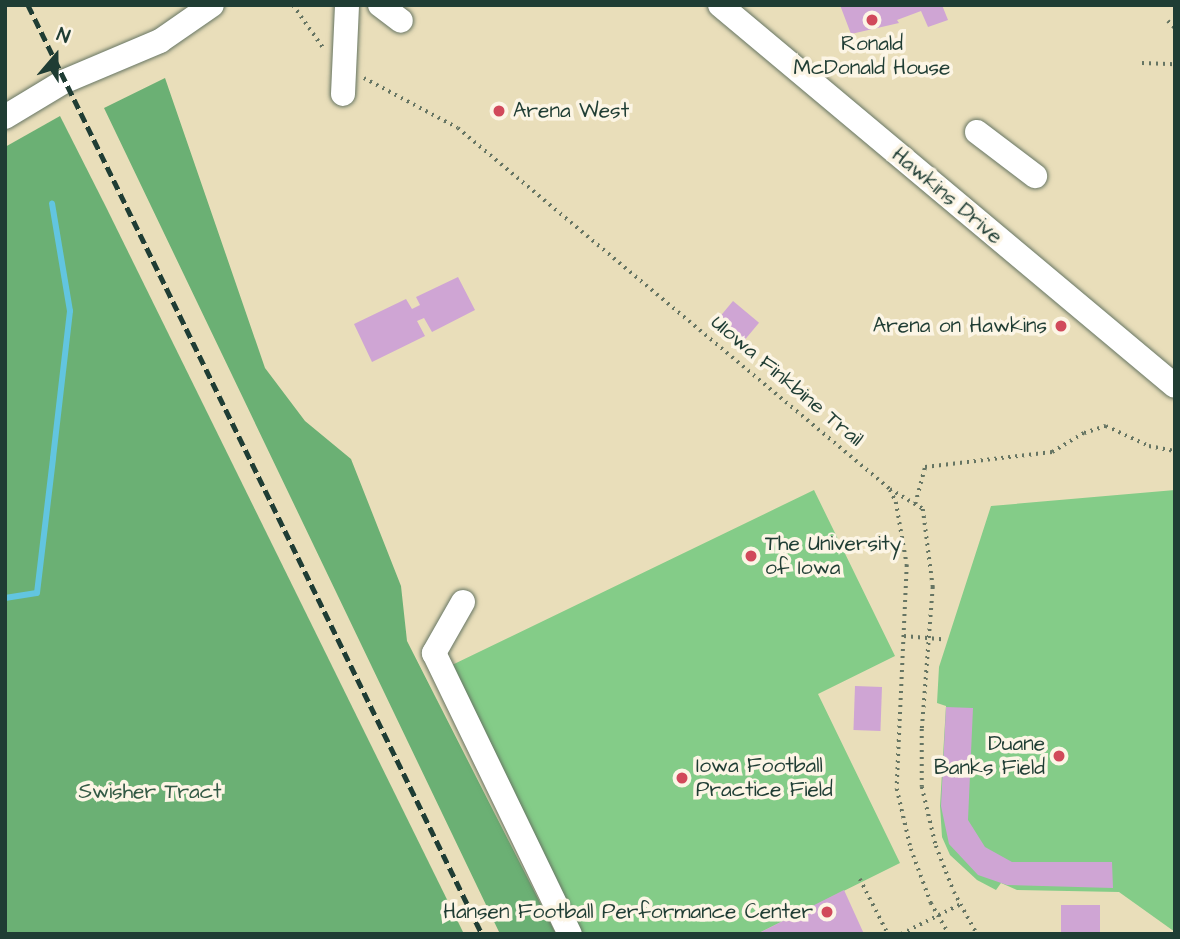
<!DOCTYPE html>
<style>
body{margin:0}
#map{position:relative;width:1180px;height:939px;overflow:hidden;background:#e9deba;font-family:"Architects Daughter",sans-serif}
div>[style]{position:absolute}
.green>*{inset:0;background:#84cc88}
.forest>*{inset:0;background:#6bb074}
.stream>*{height:6px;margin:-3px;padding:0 3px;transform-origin:3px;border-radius:3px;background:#62c5e0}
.building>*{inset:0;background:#cfa5d4;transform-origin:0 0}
.path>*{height:3.5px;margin-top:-1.75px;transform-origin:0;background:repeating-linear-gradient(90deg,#667563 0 2px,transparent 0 7px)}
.roads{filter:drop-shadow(0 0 2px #667563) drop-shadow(0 0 2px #667563)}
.minor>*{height:24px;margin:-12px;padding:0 12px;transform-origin:12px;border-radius:12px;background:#fff}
.rail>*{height:5px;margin-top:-2.5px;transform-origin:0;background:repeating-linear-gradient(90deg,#1f3d34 0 10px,transparent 0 15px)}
.dots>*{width:19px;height:19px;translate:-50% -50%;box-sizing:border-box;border:4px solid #fcf5e5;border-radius:50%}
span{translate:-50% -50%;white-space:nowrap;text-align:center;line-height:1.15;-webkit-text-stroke:7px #fcf5e5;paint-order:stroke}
.poi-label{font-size:21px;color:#1f3d34}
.left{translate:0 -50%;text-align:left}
.right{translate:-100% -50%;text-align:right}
.street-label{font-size:21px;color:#1f3d34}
.park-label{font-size:21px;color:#335a45}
.frame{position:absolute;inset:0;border:7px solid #1f3d34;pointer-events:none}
.north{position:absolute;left:21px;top:21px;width:70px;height:70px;-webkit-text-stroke:5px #fcf5e5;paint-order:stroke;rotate:20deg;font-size:19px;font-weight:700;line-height:28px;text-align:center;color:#1f3d34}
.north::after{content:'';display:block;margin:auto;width:24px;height:32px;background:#1f3d34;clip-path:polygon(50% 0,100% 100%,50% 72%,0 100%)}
</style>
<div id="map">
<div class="green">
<i style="clip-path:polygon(814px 490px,895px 656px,818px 694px,900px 863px,757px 934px,579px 934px,452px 665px)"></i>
<i style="clip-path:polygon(1175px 490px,1175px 932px,1119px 892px,1017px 890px,1001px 883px,996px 890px,977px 880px,950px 855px,942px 837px,940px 806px,946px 706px,937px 703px,939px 667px,991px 506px)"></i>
</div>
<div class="forest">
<i style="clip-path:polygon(165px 78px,265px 368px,305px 421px,351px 459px,401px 586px,407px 641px,556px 934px,500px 934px,104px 108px)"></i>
<i style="clip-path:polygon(60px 116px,106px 207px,464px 934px,5px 934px,5px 147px)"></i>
</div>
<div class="stream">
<i style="left:5px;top:598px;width:32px;rotate:-9deg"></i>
<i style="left:37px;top:593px;width:136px;rotate:-83.2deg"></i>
<i style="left:53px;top:458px;width:148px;rotate:-83.4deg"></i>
<i style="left:70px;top:311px;width:109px;rotate:-99.5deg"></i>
</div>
<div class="building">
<i style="clip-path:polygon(840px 5px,942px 5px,948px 20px,928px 27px,921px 11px,897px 20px,899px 23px,851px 34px)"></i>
<i style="clip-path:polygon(458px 277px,475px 310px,432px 332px,424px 318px,417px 321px,425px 336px,372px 362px,354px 324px,406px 299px,412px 309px,420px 305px,416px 297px)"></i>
<i style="left:733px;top:301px;width:34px;height:26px;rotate:40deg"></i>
<i style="left:855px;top:686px;width:27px;height:44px;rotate:2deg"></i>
<i style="clip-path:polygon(946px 707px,973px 708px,968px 820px,985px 847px,1012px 862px,1112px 862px,1113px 888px,1007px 885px,978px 875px,949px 844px,941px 806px)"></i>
<i style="clip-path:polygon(844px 890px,864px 934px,757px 934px)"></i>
<i style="left:1061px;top:905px;width:39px;height:28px"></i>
</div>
<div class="path">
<i style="left:293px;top:5px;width:54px;rotate:54.8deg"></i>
<i style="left:1168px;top:21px;width:10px;rotate:45deg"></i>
<i style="left:1142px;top:63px;width:33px;rotate:2deg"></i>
<i style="left:364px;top:78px;width:106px;rotate:28deg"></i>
<i style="left:458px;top:128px;width:563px;rotate:39.88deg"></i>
<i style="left:890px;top:489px;width:39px;rotate:31deg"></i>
<i style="left:923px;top:509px;width:79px;rotate:82.7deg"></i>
<i style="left:933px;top:587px;width:142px;rotate:94.4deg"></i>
<i style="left:922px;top:729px;width:58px;rotate:90deg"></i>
<i style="left:922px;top:787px;width:61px;rotate:76.7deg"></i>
<i style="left:936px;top:846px;width:49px;rotate:68.6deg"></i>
<i style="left:954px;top:892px;width:48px;rotate:61.3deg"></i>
<i style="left:890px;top:490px;width:13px;rotate:63deg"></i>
<i style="left:896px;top:502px;width:64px;rotate:80.1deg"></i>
<i style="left:907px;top:565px;width:224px;rotate:92.6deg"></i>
<i style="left:897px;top:789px;width:62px;rotate:76.9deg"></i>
<i style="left:911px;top:849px;width:58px;rotate:69.7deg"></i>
<i style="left:931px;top:903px;width:36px;rotate:60deg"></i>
<i style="left:915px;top:504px;width:38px;rotate:-75deg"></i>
<i style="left:925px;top:467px;width:128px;rotate:-6.7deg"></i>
<i style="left:1052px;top:452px;width:37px;rotate:-31deg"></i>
<i style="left:1084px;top:433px;width:23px;rotate:-18deg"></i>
<i style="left:1106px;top:426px;width:47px;rotate:24.9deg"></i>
<i style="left:1149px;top:446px;width:26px;rotate:11deg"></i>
<i style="left:904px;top:636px;width:38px;rotate:5deg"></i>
<i style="left:860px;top:879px;width:62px;rotate:63deg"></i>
<i style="left:901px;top:934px;width:67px;rotate:-26.6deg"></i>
</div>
<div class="roads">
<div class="minor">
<i style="left:380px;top:5px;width:26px;rotate:37deg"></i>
<i style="left:720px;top:5px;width:593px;rotate:39.94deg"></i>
<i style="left:343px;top:94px;width:89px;rotate:-87.4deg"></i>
<i style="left:5px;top:117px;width:68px;rotate:-31.1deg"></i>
<i style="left:63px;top:82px;width:105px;rotate:-22.9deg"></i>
<i style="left:160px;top:41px;width:63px;rotate:-34.7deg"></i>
<i style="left:977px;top:132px;width:73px;rotate:37.2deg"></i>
<i style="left:463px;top:602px;width:59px;rotate:119.6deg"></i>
<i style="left:434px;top:653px;width:312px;rotate:64.2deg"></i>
</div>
</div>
<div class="rail">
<i style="left:28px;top:5px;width:1034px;rotate:63.96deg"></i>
</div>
<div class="dots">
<i style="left:872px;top:20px;background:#d1495b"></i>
<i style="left:499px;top:111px;background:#d1495b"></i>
<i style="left:1061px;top:326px;background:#d1495b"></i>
<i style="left:751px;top:556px;background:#d1495b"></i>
<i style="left:1059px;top:756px;background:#d1495b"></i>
<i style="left:682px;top:778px;background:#d1495b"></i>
<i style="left:827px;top:912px;background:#d1495b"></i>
</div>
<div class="poi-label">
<span style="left:872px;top:56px">Ronald<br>McDonald House</span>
<span class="left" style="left:513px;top:111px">Arena West</span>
<span class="right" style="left:1047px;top:326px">Arena on Hawkins</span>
<span class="left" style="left:765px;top:556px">The University<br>of Iowa</span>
<span class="right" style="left:1045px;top:756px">Duane<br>Banks Field</span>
<span class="left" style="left:696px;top:778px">Iowa Football<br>Practice Field</span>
<span class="right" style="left:813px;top:912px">Hansen Football Performance Center</span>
</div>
<div class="street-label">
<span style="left:947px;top:196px;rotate:40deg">Hawkins Drive</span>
<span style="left:787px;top:381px;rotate:40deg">UIowa Finkbine Trail</span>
</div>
<div class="park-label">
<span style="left:150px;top:792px">Swisher Tract</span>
</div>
<div class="frame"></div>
<div class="north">N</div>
</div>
